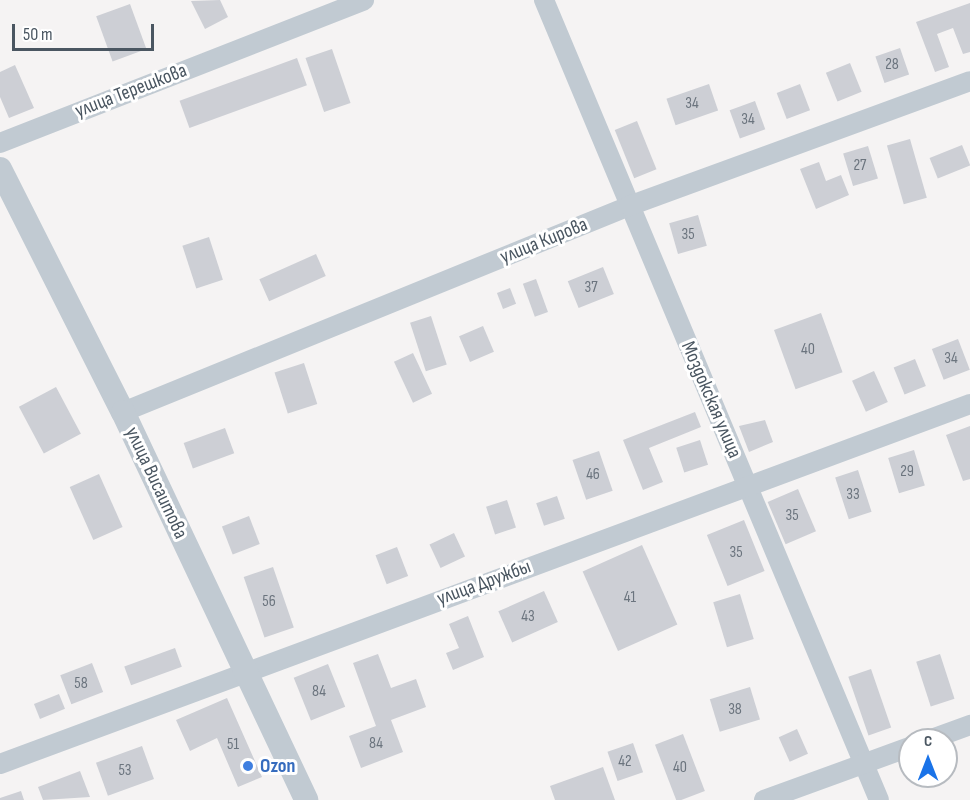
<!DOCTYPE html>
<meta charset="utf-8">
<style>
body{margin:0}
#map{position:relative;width:970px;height:800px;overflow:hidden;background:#f5f3f3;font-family:"Sofia Sans Condensed",sans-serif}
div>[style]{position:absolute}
.building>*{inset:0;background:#cdcfd5;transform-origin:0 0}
.minor>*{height:20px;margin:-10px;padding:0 10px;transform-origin:10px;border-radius:10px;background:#c1cad2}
.tertiary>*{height:24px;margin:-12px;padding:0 12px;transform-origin:12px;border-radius:12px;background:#c1cad2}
.dots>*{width:16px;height:16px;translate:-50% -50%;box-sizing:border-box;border:3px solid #fff;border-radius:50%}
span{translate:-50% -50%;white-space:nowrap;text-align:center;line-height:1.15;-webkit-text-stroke:6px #fff;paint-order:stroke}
.number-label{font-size:16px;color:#6b747e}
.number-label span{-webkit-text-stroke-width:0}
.street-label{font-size:20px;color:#4a5661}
.shop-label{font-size:20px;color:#366cbe;font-weight:700}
.left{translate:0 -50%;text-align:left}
.north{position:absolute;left:898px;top:728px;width:60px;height:60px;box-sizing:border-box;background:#fff;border:2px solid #b7bbc0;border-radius:50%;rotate:0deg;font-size:16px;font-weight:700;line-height:24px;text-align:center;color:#4a5661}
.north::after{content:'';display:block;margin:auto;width:21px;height:27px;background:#1a73e8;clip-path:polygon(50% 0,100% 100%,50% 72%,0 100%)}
.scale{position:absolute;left:12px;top:24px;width:142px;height:27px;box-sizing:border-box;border:3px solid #4a5661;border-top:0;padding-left:8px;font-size:18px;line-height:21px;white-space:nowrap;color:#4a5661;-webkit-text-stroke:4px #fff;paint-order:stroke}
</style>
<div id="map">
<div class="building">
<i style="clip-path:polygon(220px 0,228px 17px,205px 29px,191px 1px)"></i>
<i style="clip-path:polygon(970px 3px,970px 52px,963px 54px,953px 28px,937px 34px,949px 67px,935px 72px,916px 22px)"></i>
<i style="left:130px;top:4px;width:48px;height:36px;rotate:70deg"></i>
<i style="left:900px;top:48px;width:28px;height:26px;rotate:71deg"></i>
<i style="left:332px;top:49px;width:57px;height:28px;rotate:71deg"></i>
<i style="left:297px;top:58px;width:29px;height:125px;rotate:70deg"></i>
<i style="left:850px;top:63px;width:31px;height:26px;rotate:68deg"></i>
<i style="clip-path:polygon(15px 65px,34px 108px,9px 118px,0 97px,0 72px)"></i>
<i style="left:709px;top:84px;width:28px;height:45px;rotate:71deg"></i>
<i style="left:800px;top:84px;width:28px;height:25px;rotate:69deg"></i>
<i style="left:755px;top:101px;width:30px;height:27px;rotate:70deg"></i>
<i style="left:637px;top:121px;width:52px;height:24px;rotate:68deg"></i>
<i style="left:910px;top:139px;width:61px;height:24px;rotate:74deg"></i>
<i style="left:962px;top:145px;width:22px;height:35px;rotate:68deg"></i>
<i style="left:868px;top:146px;width:34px;height:26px;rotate:73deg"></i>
<i style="clip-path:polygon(819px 162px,826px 181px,841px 175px,849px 195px,816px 209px,800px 169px)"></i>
<i style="left:698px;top:215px;width:32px;height:30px;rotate:74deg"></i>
<i style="left:209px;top:237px;width:45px;height:28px;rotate:72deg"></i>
<i style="left:316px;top:254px;width:24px;height:62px;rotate:66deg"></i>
<i style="left:603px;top:267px;width:29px;height:38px;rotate:68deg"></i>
<i style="left:536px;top:279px;width:35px;height:14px;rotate:70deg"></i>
<i style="left:510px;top:288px;width:17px;height:14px;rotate:69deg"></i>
<i style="left:821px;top:313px;width:63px;height:50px;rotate:70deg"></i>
<i style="left:431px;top:316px;width:51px;height:22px;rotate:72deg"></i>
<i style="left:483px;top:326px;width:28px;height:26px;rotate:67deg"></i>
<i style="left:958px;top:339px;width:33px;height:28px;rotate:69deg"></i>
<i style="left:413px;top:353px;width:45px;height:21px;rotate:65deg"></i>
<i style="left:915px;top:359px;width:29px;height:23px;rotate:68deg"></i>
<i style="left:304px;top:363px;width:43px;height:31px;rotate:72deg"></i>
<i style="left:874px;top:371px;width:34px;height:24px;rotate:66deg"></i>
<i style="left:56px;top:387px;width:53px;height:42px;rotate:62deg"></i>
<i style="clip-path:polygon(695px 412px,701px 427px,649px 448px,663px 482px,643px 490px,623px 440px)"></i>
<i style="clip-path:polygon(765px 420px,773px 442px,749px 452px,739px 426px)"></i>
<i style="clip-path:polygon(970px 426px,970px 479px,963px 481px,946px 435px)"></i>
<i style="left:225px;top:428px;width:27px;height:44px;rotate:70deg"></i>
<i style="left:700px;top:440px;width:26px;height:25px;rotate:72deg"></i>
<i style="left:914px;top:450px;width:37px;height:27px;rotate:73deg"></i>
<i style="left:599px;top:451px;width:42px;height:28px;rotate:71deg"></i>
<i style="left:858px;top:470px;width:44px;height:24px;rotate:72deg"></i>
<i style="left:99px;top:474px;width:58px;height:32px;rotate:66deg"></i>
<i style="left:798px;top:489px;width:46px;height:33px;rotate:67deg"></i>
<i style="left:557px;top:496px;width:24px;height:22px;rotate:71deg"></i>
<i style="left:507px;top:500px;width:29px;height:22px;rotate:72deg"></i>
<i style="left:249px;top:516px;width:30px;height:29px;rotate:69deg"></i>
<i style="left:744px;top:520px;width:55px;height:40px;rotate:68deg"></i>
<i style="left:454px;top:533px;width:26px;height:27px;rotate:65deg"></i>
<i style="left:642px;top:545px;width:87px;height:65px;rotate:66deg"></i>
<i style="left:397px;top:547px;width:31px;height:23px;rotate:69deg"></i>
<i style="left:273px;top:567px;width:64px;height:31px;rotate:71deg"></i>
<i style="left:544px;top:591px;width:34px;height:50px;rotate:66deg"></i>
<i style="left:740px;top:594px;width:47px;height:28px;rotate:73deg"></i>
<i style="clip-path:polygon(468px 616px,484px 657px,453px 670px,446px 653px,459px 648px,449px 624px)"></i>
<i style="left:175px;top:648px;width:20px;height:54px;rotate:70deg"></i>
<i style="clip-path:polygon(378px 654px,391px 688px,416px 679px,426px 707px,391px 720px,403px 752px,361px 768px,349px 736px,376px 726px,353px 663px)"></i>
<i style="left:940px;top:654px;width:47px;height:25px;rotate:72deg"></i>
<i style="left:92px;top:663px;width:31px;height:34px;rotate:69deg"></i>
<i style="left:328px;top:664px;width:46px;height:37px;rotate:68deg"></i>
<i style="left:871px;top:669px;width:62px;height:24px;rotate:71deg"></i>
<i style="left:750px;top:687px;width:34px;height:42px;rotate:73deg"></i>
<i style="left:59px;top:694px;width:16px;height:27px;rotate:68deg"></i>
<i style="clip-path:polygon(227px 698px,262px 777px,238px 787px,217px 738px,190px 751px,176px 720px)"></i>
<i style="left:797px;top:729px;width:27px;height:20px;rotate:66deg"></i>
<i style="left:683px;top:734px;width:61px;height:30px;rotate:69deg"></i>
<i style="left:633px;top:743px;width:31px;height:27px;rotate:71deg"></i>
<i style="left:142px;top:746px;width:35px;height:49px;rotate:70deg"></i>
<i style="clip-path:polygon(603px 767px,615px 800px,555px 800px,550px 786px)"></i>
<i style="clip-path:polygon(80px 771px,90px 797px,43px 800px,38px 787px)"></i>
<i style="clip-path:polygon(21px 791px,24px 800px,0 800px,0 798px)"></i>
</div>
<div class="minor">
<i style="left:544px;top:0;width:867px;rotate:67.28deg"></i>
<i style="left:0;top:143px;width:391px;rotate:-21.4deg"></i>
<i style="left:123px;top:412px;width:546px;rotate:-22.15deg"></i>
<i style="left:629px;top:206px;width:363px;rotate:-20.1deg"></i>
<i style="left:929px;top:740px;width:44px;rotate:-20.1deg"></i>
<i style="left:0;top:764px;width:1035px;rotate:-20.36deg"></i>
<i style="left:764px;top:800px;width:155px;rotate:-20deg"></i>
</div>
<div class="tertiary">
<i style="left:0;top:169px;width:272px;rotate:63.2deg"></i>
<i style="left:123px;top:412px;width:429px;rotate:64.7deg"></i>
</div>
<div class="dots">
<i style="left:248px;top:766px;background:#3f7fe0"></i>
</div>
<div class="number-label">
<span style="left:892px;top:65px">28</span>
<span style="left:692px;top:104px">34</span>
<span style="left:748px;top:120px">34</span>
<span style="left:860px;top:166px">27</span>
<span style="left:688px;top:235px">35</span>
<span style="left:591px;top:288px">37</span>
<span style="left:808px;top:350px">40</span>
<span style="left:951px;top:359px">34</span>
<span style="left:907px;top:472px">29</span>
<span style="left:593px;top:475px">46</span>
<span style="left:853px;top:495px">33</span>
<span style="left:792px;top:516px">35</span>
<span style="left:736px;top:553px">35</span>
<span style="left:630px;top:598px">41</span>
<span style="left:269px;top:602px">56</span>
<span style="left:528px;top:617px">43</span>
<span style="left:81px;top:684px">58</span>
<span style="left:319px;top:692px">84</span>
<span style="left:735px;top:710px">38</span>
<span style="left:376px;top:744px">84</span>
<span style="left:233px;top:745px">51</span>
<span style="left:625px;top:762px">42</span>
<span style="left:680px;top:768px">40</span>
<span style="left:125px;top:771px">53</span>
</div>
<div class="street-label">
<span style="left:131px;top:91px;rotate:-21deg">улица Терешкова</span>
<span style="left:544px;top:241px;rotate:-22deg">улица Кирова</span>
<span style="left:711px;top:400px;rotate:67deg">Моздокская улица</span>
<span style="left:156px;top:483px;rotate:65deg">улица Висаитова</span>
<span style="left:484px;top:583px;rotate:-20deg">улица Дружбы</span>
</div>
<div class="shop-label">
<span class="left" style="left:260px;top:766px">Ozon</span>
</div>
<div class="north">С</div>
<div class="scale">50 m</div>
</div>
